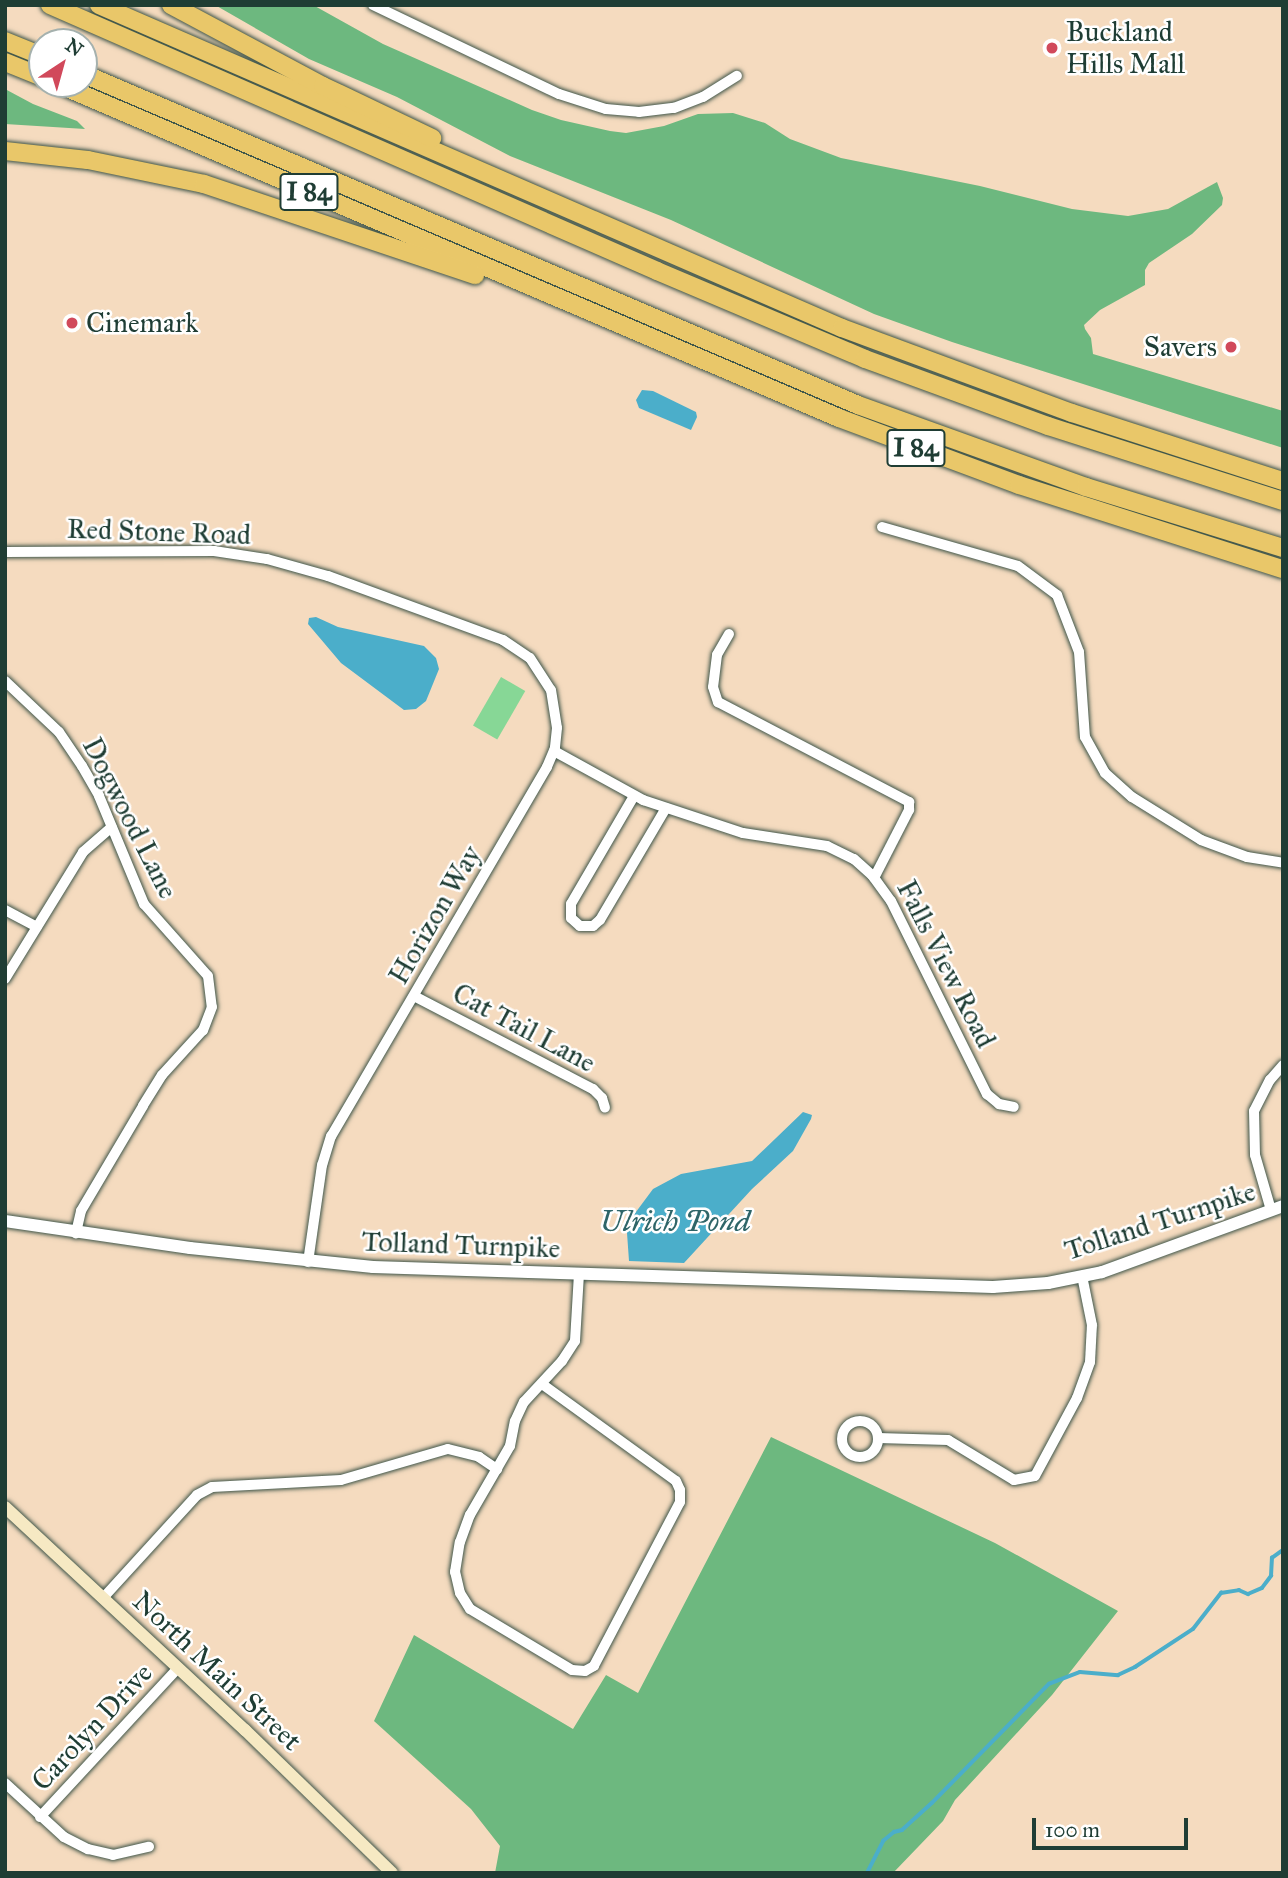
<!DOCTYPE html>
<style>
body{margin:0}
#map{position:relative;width:1288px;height:1878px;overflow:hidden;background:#f5dbbf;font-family:"IM FELL Great Primer",serif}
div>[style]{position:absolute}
.green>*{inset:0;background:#87d796;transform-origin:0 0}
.forest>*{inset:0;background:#6db87f}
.water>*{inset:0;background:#4baeca}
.stream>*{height:3.5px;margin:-1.75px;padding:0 1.75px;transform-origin:1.75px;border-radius:1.75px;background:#4baeca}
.roads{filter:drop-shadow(0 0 2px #3f5549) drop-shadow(0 0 2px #3f5549)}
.minor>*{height:10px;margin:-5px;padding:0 5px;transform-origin:5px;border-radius:5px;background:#fff}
.minor>.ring{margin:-5px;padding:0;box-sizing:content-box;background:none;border:10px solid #fff;border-radius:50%}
.tertiary>*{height:12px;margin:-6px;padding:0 6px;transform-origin:6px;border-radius:6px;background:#fff}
.secondary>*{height:12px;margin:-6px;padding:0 6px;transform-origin:6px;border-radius:6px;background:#f6e9c3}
.motorway>*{height:18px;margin:-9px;padding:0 9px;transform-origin:9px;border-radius:9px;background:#e9c769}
.dots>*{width:19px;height:19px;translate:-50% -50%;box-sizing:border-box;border:4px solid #fff;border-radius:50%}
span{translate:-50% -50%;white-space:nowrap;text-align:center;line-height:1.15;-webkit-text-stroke:5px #fff;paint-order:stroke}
.shield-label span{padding:2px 5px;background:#fff;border:2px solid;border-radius:5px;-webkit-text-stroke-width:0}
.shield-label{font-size:26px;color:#1f3d34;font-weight:700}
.poi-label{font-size:28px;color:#1f3d34}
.left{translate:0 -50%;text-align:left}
.right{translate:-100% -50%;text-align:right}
.street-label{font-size:28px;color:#1f3d34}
.water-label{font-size:30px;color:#2e6568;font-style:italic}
.frame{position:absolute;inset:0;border:7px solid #1f3d34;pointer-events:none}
.north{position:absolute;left:28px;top:28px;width:70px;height:70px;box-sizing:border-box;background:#fff;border:2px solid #a5b1ae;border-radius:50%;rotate:36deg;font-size:19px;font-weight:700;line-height:28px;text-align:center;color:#1f3d34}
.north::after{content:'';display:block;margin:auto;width:24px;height:32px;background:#d1495b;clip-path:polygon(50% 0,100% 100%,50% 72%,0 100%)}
.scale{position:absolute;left:1032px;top:1818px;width:156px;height:32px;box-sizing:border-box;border:4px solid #1f3d34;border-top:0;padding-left:9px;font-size:21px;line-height:24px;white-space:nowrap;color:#1f3d34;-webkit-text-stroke:5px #fff;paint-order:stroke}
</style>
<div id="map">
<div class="green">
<i style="left:501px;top:677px;width:28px;height:56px;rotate:30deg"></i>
</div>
<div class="forest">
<i style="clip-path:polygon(215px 5px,313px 5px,383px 44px,532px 110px,561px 120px,610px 131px,626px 133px,664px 126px,698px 114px,733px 113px,765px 123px,790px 139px,841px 158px,980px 186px,1072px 209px,1128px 216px,1168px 209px,1217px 182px,1223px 198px,1222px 205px,1192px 234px,1149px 263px,1145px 270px,1145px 285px,1100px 310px,1084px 325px,1085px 329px,1091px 338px,1093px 354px,1283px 411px,1283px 448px,952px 342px,874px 314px,671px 220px,510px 156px,397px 97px,309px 59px)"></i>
<i style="clip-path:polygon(5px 89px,33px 104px,77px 121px,85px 129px,5px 124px)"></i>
<i style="clip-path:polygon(771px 1437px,995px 1543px,1118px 1611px,1052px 1695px,955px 1800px,943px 1821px,893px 1873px,495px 1873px,500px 1846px,471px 1809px,374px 1721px,414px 1635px,573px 1729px,606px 1675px,638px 1693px)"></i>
</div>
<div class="water">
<i style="clip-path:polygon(642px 390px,653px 391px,696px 412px,697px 417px,691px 430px,639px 408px,636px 400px)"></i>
<i style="clip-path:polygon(316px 617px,338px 627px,424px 646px,436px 658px,439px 669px,426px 701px,416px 709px,404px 710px,341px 663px,308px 624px,309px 618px)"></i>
<i style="clip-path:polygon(803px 1112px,812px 1115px,811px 1119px,793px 1151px,752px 1189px,684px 1263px,629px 1261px,627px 1233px,630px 1220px,653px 1189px,681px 1174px,752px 1161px)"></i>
</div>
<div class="stream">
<i style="left:867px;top:1873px;width:36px;rotate:-63deg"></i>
<i style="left:883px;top:1841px;width:14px;rotate:-39deg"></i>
<i style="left:894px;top:1832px;width:8px;rotate:-14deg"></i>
<i style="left:902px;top:1830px;width:40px;rotate:-42deg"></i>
<i style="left:932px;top:1803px;width:167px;rotate:-45.5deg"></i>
<i style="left:1049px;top:1684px;width:33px;rotate:-21deg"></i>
<i style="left:1080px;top:1672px;width:38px;rotate:5deg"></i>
<i style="left:1118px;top:1675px;width:19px;rotate:-25deg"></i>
<i style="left:1135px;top:1667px;width:69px;rotate:-33.2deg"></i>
<i style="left:1193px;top:1629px;width:46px;rotate:-52.1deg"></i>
<i style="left:1221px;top:1593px;width:18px;rotate:-9deg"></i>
<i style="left:1239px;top:1590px;width:10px;rotate:24deg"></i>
<i style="left:1248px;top:1594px;width:15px;rotate:-23deg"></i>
<i style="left:1262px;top:1588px;width:15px;rotate:-53deg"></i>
<i style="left:1271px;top:1576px;width:18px;rotate:-87deg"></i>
<i style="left:1272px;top:1558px;width:14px;rotate:-36deg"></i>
</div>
<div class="roads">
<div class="minor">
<i style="left:373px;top:5px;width:206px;rotate:25.6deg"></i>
<i style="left:559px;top:94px;width:49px;rotate:17.7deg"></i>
<i style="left:606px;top:109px;width:33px;rotate:5deg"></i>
<i style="left:639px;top:112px;width:35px;rotate:-7deg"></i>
<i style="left:674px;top:108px;width:31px;rotate:-21deg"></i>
<i style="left:703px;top:97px;width:40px;rotate:-32deg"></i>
<i style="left:882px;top:527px;width:141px;rotate:16deg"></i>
<i style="left:1018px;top:566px;width:49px;rotate:36.6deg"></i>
<i style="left:1057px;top:595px;width:61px;rotate:68.9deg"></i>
<i style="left:1079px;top:652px;width:85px;rotate:86deg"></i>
<i style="left:1085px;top:737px;width:41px;rotate:60.9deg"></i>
<i style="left:1105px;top:773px;width:36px;rotate:42deg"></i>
<i style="left:1132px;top:797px;width:81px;rotate:31.9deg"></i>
<i style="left:1201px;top:840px;width:49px;rotate:20.3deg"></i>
<i style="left:1247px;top:857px;width:36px;rotate:9deg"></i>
<i style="left:5px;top:552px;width:209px;rotate:-0.3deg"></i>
<i style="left:214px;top:551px;width:54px;rotate:8.6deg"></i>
<i style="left:267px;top:559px;width:63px;rotate:15.6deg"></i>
<i style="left:328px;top:576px;width:186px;rotate:20.1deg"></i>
<i style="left:503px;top:640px;width:32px;rotate:34deg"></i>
<i style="left:530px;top:658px;width:38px;rotate:57deg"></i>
<i style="left:551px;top:690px;width:38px;rotate:81deg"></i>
<i style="left:557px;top:728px;width:20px;rotate:96deg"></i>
<i style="left:555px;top:748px;width:21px;rotate:113deg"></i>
<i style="left:547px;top:767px;width:428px;rotate:120.3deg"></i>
<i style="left:331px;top:1136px;width:30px;rotate:107deg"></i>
<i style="left:322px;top:1165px;width:98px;rotate:98.2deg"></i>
<i style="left:729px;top:634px;width:24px;rotate:120deg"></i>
<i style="left:717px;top:655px;width:32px;rotate:97deg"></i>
<i style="left:713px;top:687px;width:16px;rotate:72deg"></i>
<i style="left:718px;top:702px;width:216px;rotate:27.6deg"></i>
<i style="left:909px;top:802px;width:8px;rotate:90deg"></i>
<i style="left:909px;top:810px;width:76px;rotate:117.2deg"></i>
<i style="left:5px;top:681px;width:74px;rotate:43.4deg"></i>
<i style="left:59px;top:732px;width:41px;rotate:55.9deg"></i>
<i style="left:82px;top:766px;width:34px;rotate:60deg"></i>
<i style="left:99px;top:796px;width:117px;rotate:67.4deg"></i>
<i style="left:144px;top:904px;width:96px;rotate:48.4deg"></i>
<i style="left:208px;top:976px;width:31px;rotate:83deg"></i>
<i style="left:212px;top:1007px;width:25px;rotate:111deg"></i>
<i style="left:203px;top:1030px;width:61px;rotate:132.3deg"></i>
<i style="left:162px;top:1075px;width:36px;rotate:122deg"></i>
<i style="left:143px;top:1106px;width:122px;rotate:120.6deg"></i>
<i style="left:81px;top:1211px;width:23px;rotate:103deg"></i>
<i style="left:554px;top:751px;width:102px;rotate:28.8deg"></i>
<i style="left:643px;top:800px;width:105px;rotate:18.3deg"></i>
<i style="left:743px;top:833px;width:85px;rotate:8.8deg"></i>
<i style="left:827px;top:846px;width:30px;rotate:26deg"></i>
<i style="left:854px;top:859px;width:24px;rotate:42deg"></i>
<i style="left:872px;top:875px;width:32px;rotate:54deg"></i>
<i style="left:891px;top:901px;width:216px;rotate:63.6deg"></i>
<i style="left:987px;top:1094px;width:16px;rotate:40deg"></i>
<i style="left:999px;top:1104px;width:15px;rotate:11deg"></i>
<i style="left:634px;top:796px;width:125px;rotate:120.3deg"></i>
<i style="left:571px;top:904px;width:14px;rotate:90deg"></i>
<i style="left:571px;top:918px;width:12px;rotate:42deg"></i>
<i style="left:580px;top:926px;width:13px"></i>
<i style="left:593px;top:926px;width:9px;rotate:-41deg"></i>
<i style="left:600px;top:920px;width:130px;rotate:-59.5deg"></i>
<i style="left:5px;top:910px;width:36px;rotate:28deg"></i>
<i style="left:5px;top:979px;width:149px;rotate:-58.4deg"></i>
<i style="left:83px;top:852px;width:38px;rotate:-41deg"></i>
<i style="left:414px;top:996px;width:202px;rotate:27.5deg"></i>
<i style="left:593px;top:1089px;width:13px;rotate:45deg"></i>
<i style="left:602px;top:1098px;width:10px;rotate:73deg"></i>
<i style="left:1271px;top:1210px;width:57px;rotate:-106.2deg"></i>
<i style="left:1255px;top:1155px;width:44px;rotate:-91.3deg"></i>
<i style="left:1254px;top:1111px;width:35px;rotate:-63deg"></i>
<i style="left:1270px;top:1080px;width:20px;rotate:-49deg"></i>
<i style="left:542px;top:1384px;width:165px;rotate:35.9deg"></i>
<i style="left:676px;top:1481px;width:10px;rotate:66deg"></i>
<i style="left:680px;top:1490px;width:12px;rotate:90deg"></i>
<i style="left:680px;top:1502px;width:185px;rotate:117.7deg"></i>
<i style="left:594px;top:1666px;width:10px;rotate:151deg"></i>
<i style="left:585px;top:1671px;width:13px;rotate:-176deg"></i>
<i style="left:572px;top:1670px;width:119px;rotate:-149.1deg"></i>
<i style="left:470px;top:1609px;width:19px;rotate:-122deg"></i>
<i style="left:460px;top:1593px;width:22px;rotate:-103deg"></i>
<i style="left:455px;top:1572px;width:30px;rotate:-81deg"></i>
<i style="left:460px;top:1542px;width:29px;rotate:-70deg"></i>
<i style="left:470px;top:1515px;width:80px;rotate:-59.9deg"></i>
<i style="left:510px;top:1446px;width:25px;rotate:-79deg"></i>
<i style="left:515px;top:1421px;width:21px;rotate:-65deg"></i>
<i style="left:524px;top:1402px;width:56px;rotate:-47.2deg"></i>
<i style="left:562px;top:1361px;width:24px;rotate:-57deg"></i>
<i style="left:575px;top:1341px;width:67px;rotate:-86.6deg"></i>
<i class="ring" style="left:842px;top:1421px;width:26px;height:26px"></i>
<i style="left:878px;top:1438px;width:70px;rotate:1.6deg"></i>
<i style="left:948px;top:1440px;width:77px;rotate:31.2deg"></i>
<i style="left:1014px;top:1480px;width:21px;rotate:-11deg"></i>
<i style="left:1035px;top:1476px;width:89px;rotate:-61.7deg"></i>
<i style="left:1077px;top:1398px;width:38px;rotate:-70deg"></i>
<i style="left:1090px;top:1362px;width:37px;rotate:-87deg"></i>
<i style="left:1092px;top:1325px;width:50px;rotate:-101.5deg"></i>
<i style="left:103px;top:1598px;width:139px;rotate:-47.6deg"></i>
<i style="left:197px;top:1495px;width:17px;rotate:-28deg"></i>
<i style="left:212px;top:1487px;width:129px;rotate:-3.1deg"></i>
<i style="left:341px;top:1480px;width:111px;rotate:-16.2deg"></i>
<i style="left:448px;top:1449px;width:32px;rotate:14deg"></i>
<i style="left:479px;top:1457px;width:22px;rotate:34deg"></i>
<i style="left:5px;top:1783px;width:80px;rotate:42.5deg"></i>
<i style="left:64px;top:1837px;width:27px;rotate:27deg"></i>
<i style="left:88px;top:1849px;width:26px;rotate:13deg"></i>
<i style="left:113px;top:1855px;width:37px;rotate:-13deg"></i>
<i style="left:40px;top:1817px;width:203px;rotate:-47.2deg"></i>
</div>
<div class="tertiary">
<i style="left:5px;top:1221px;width:187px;rotate:8.3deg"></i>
<i style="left:190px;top:1248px;width:184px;rotate:5.9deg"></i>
<i style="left:373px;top:1267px;width:620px;rotate:1.85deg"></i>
<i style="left:993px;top:1287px;width:55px;rotate:-4.2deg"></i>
<i style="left:1048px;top:1283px;width:55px;rotate:-11.5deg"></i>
<i style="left:1102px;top:1272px;width:193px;rotate:-20deg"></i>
</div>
<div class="secondary">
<i style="left:5px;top:1507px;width:328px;rotate:42.9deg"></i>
<i style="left:245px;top:1730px;width:205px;rotate:44.2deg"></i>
</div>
<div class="motorway">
<i style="left:50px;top:5px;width:663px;rotate:23.66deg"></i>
<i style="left:657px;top:271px;width:226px;rotate:22.9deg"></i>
<i style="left:865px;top:359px;width:195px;rotate:20.1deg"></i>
<i style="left:1048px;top:426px;width:247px;rotate:17.7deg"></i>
<i style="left:99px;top:5px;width:810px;rotate:23.5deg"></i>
<i style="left:842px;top:328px;width:245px;rotate:20.3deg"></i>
<i style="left:1072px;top:413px;width:222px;rotate:17.9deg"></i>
<i style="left:171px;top:5px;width:172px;rotate:28.1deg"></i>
<i style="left:323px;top:86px;width:121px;rotate:25.5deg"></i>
<i style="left:5px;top:41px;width:40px;rotate:22deg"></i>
<i style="left:5px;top:62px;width:40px;rotate:22deg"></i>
<i style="left:84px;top:74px;width:842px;rotate:23.15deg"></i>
<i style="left:858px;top:405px;width:242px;rotate:19.8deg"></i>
<i style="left:1086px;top:487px;width:206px;rotate:17.2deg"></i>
<i style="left:58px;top:84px;width:849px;rotate:23.15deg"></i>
<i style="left:839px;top:418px;width:192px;rotate:20.4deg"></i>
<i style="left:1019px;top:485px;width:277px;rotate:17.7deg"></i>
<i style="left:5px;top:151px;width:83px;rotate:6.2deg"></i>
<i style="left:88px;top:160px;width:118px;rotate:11.7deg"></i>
<i style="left:204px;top:184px;width:286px;rotate:18.6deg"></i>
</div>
</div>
<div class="dots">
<i style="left:1052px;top:48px;background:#d1495b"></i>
<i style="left:72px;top:323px;background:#d1495b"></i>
<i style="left:1231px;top:347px;background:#d1495b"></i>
</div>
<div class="shield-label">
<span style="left:309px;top:192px">I 84</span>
<span style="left:916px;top:448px">I 84</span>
</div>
<div class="poi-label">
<span class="left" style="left:1066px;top:48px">Buckland<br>Hills Mall</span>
<span class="left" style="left:86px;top:323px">Cinemark</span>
<span class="right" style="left:1217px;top:347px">Savers</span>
</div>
<div class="street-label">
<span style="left:159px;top:532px;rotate:2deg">Red Stone Road</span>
<span style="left:130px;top:818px;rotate:63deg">Dogwood Lane</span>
<span style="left:435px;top:915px;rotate:-60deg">Horizon Way</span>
<span style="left:946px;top:964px;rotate:63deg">Falls View Road</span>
<span style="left:524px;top:1028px;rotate:28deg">Cat Tail Lane</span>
<span style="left:1160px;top:1221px;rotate:-18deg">Tolland Turnpike</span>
<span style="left:461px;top:1245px;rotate:2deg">Tolland Turnpike</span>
<span style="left:217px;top:1671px;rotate:43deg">North Main Street</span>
<span style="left:92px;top:1727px;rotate:-47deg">Carolyn Drive</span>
</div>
<div class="water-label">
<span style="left:675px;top:1221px">Ulrich Pond</span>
</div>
<div class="frame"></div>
<div class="north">N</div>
<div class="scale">100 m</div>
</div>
